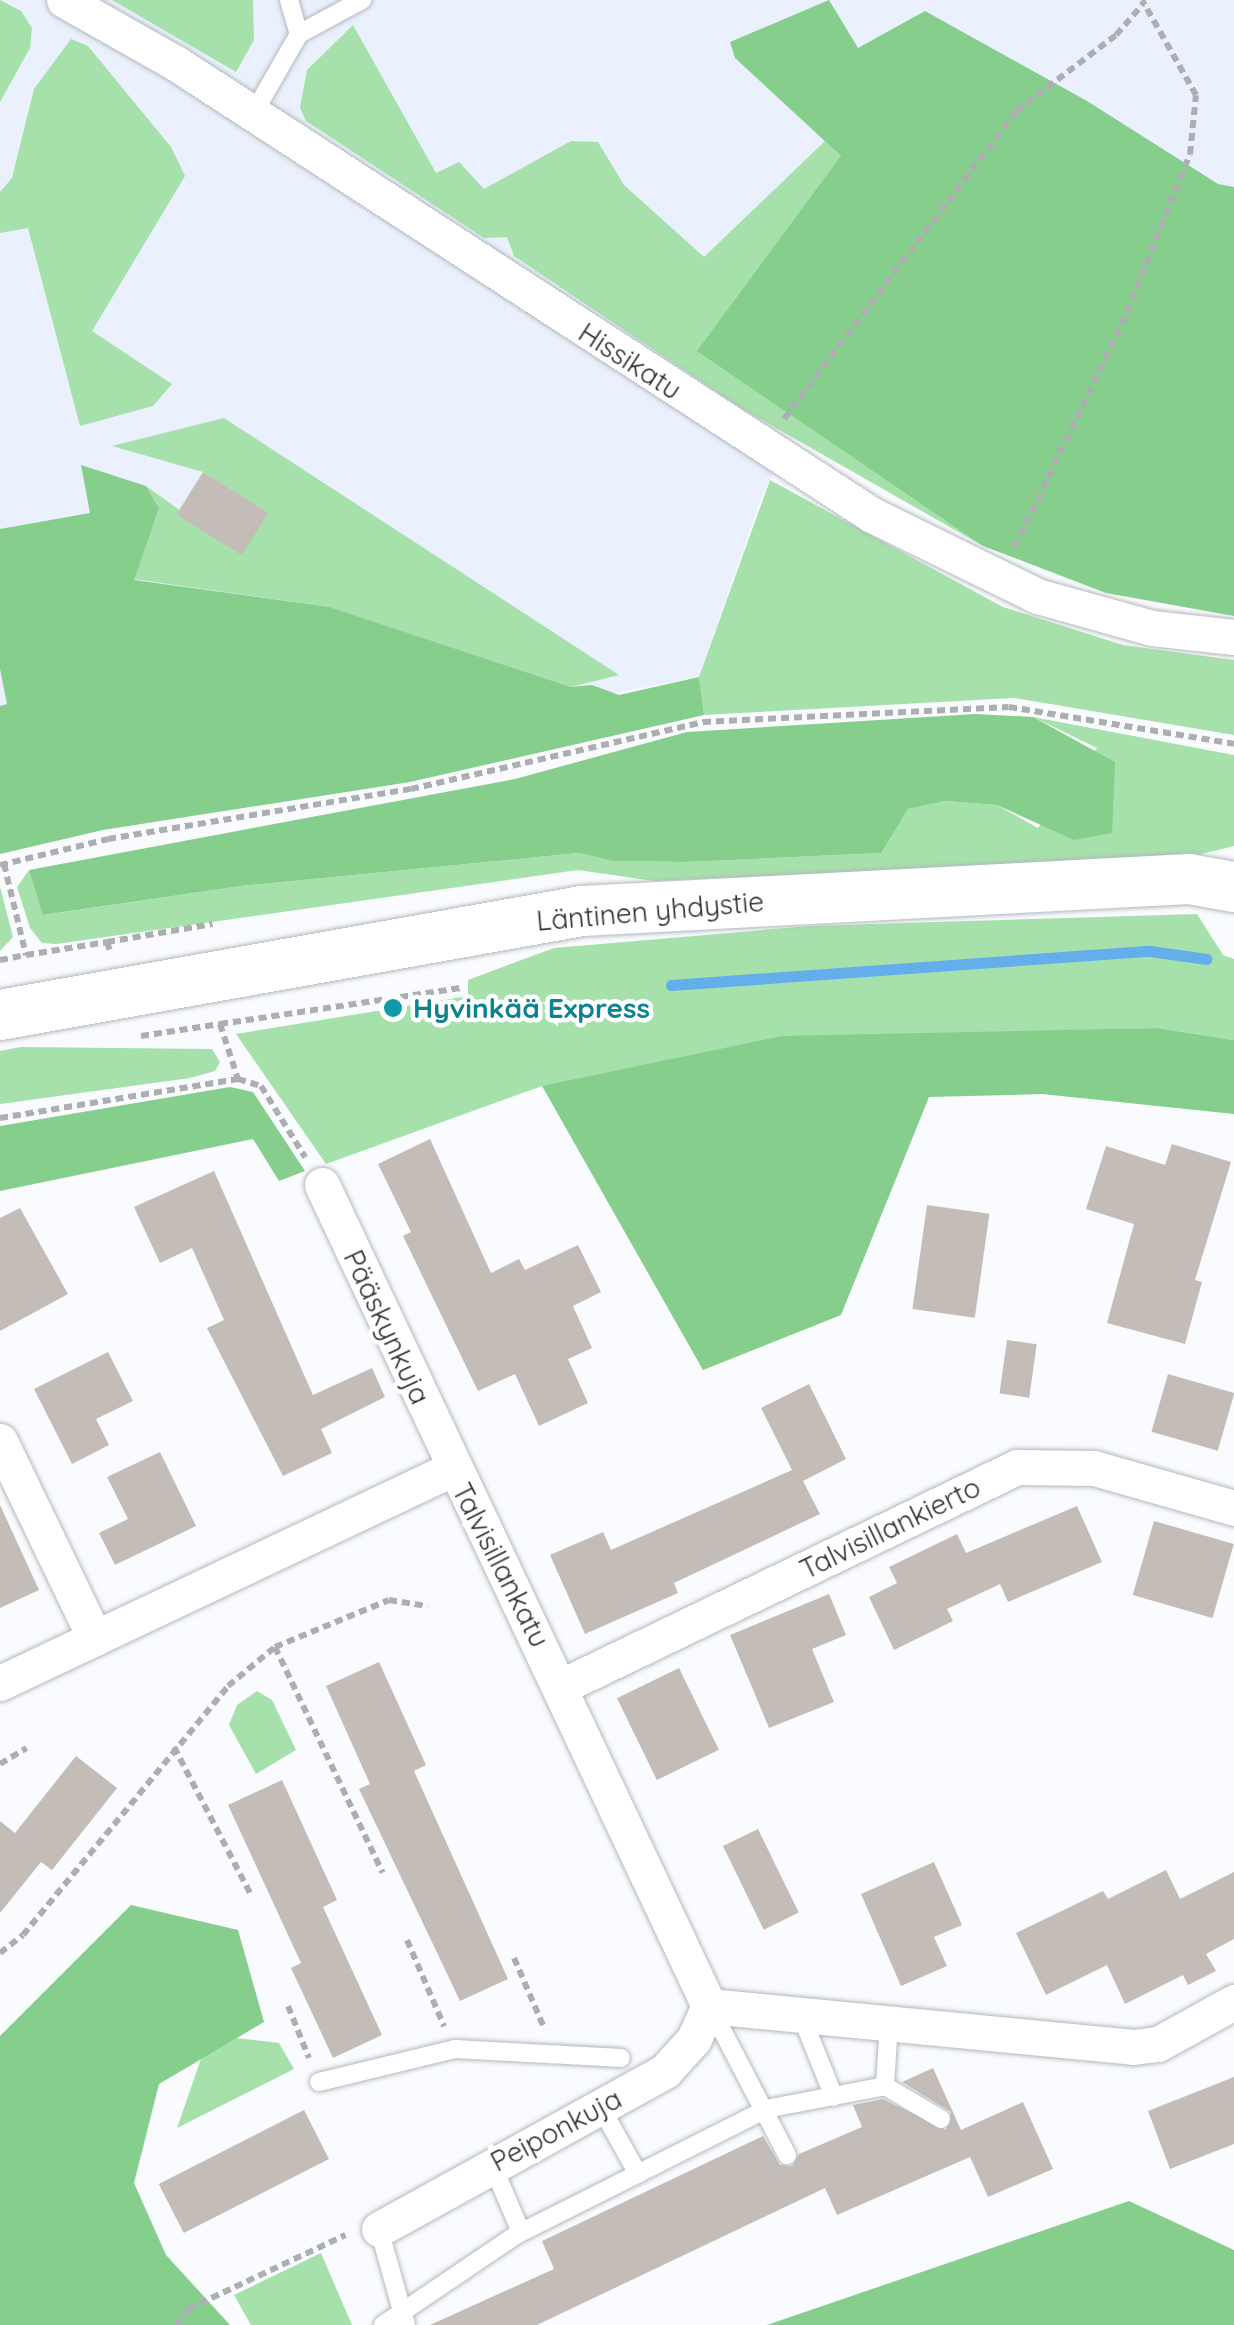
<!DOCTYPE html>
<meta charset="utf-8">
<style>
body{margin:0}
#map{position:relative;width:1234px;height:2325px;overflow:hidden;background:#f9fbfe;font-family:Quicksand,sans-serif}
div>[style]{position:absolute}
.built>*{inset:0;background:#eaf1fd}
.green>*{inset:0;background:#a6e1ab}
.forest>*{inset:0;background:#85ce8c}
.stream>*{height:11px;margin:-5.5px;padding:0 5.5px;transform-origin:5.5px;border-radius:5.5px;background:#65aeec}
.building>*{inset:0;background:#c4bdb7;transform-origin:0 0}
.path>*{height:6px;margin-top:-3px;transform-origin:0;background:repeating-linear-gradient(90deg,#acaeb1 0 8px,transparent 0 13px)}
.roads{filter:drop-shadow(0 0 2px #b3b8be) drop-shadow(0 0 2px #b3b8be)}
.lane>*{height:18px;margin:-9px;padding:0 9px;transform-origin:9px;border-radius:9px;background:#fff}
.street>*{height:35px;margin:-17.5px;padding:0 17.5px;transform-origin:17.5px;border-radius:17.5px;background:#fff}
.secondary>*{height:50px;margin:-25px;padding:0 25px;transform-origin:25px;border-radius:25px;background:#fff}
.dots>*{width:28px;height:28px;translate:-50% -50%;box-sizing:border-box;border:5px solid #fff;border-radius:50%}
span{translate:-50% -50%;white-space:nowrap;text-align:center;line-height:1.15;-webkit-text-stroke:9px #fff;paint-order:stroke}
.street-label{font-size:28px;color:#2d2f31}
.culture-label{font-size:28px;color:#0d838f;font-weight:700}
.left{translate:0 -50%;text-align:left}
</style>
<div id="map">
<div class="built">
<i style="clip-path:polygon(0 0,1234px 0,1234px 575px,808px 404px,761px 499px,699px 677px,0 811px)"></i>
</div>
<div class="green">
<i style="clip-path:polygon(0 0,21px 11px,32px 28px,30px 48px,0 102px)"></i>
<i style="clip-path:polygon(112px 0,253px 0,254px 40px,236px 72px)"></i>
<i style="clip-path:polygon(353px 25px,436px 173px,459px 162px,484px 189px,571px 141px,598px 142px,624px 185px,704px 257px,825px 141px,841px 156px,867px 462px,983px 546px,739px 407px,514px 256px,507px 237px,484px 238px,306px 121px,300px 108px,307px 70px)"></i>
<i style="clip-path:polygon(71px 39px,88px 46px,171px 147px,185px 176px,92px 331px,172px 384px,153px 406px,80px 426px,28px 228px,0 233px,0 192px,12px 178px,34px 89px)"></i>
<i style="clip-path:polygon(224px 418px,619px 675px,571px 687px,330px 607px,133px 579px,159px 508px,146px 486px,241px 554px,268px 513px,203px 472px,112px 446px)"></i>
<i style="clip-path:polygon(770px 480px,1003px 607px,1123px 645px,1234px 660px,1234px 735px,1014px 698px,704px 715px,699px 677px)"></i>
<i style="clip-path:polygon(1033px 717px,1234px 755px,1234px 846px,1189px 857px,654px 881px,578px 870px,56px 944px,42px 943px,30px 928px,17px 887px,29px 870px,44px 915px,241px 886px,579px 853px,612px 861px,687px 862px,880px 853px,908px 809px,946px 801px,997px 805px,1038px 828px,1097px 748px)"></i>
<i style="clip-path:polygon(0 887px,13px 937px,0 951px)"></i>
<i style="clip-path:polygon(1197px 914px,1223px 955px,1234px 959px,1234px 1040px,1157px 1028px,1003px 1032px,542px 1086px,326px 1164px,236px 1034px,468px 996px,468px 980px,554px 948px,809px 926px)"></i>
<i style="clip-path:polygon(21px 1047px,212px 1049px,220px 1062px,215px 1071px,190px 1078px,0 1104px,0 1051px)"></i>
<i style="clip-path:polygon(257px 1691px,272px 1700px,296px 1750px,256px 1774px,229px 1725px,237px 1705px)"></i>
<i style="clip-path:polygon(236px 2038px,279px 2043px,294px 2069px,177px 2128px,201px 2059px)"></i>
<i style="clip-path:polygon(321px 2253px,352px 2325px,251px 2325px,234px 2295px)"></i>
</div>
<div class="forest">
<i style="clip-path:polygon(829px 0,858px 48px,925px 11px,1087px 101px,1218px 184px,1234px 187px,1234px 616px,1106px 593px,983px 546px,697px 351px,841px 156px,735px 58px,730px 42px)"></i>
<i style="clip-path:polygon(81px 465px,146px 486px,159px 508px,134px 580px,330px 607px,571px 687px,592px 685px,619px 695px,699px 677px,704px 715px,410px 782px,103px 830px,0 854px,0 706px,7px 704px,0 669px,0 529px,90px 513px)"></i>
<i style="clip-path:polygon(975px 714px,1033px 717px,1115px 762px,1112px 833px,1074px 840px,997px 805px,946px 801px,908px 809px,881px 853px,687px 862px,612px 861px,579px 853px,241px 886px,43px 915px,29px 870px,515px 779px,687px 732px)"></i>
<i style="clip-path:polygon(1157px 1028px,1234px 1040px,1234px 1114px,1042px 1094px,929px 1097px,841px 1315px,703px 1370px,542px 1086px,782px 1036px)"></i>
<i style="clip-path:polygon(230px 1087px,253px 1092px,305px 1171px,279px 1181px,253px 1139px,0 1191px,0 1126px)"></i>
<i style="clip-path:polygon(131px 1905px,238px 1930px,264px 2022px,159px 2084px,134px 2183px,166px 2255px,230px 2325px,0 2325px,0 2036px)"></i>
<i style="clip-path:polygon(1129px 2201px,1234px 2250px,1234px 2325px,767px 2325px)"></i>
</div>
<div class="stream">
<i style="left:671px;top:985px;width:480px;rotate:-4.1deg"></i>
<i style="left:1150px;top:951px;width:57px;rotate:8.1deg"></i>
</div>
<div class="building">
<i style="left:203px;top:472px;width:77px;height:50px;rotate:32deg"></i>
<i style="clip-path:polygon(430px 1139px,491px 1273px,519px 1259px,525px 1270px,578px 1245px,601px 1292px,573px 1306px,592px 1348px,568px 1359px,588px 1403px,539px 1426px,515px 1374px,478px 1391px,403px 1236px,411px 1232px,378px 1164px)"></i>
<i style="clip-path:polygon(1172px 1144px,1231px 1162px,1195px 1280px,1202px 1282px,1185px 1344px,1107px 1323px,1134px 1224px,1086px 1209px,1106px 1146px,1165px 1165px)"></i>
<i style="clip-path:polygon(214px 1171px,313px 1395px,372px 1368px,385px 1397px,321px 1429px,332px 1453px,283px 1476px,207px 1328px,224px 1320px,192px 1248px,160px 1263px,134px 1207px)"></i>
<i style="left:927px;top:1205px;width:63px;height:105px;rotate:8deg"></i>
<i style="clip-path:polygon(20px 1208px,68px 1294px,0 1331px,0 1218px)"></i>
<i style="left:1007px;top:1340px;width:30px;height:54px;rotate:8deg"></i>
<i style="clip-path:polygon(108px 1352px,133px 1401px,96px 1419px,109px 1445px,72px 1464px,34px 1389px)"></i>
<i style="left:1168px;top:1374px;width:69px;height:60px;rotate:16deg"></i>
<i style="clip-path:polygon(809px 1384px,846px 1459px,803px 1481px,820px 1514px,674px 1583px,678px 1593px,585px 1634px,550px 1555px,603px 1532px,611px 1550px,792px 1470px,761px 1408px)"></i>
<i style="clip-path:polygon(160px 1452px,196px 1526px,115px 1565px,99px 1533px,128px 1519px,107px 1477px)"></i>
<i style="clip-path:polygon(0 1505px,39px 1590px,0 1608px)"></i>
<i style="clip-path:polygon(1077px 1506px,1102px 1562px,1008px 1602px,1000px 1584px,947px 1609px,953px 1621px,894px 1650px,869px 1597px,897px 1583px,889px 1567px,957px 1534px,966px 1553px)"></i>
<i style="left:1154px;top:1521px;width:83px;height:77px;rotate:16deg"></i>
<i style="clip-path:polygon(829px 1594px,846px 1635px,812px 1649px,834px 1702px,769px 1728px,730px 1635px)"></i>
<i style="clip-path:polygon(379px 1662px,426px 1765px,414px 1771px,508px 1979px,460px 2001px,359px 1789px,370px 1784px,326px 1686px)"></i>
<i style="left:679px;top:1668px;width:91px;height:69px;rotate:64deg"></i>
<i style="clip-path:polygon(76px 1756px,117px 1788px,52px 1870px,41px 1862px,0 1913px,0 1821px,15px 1833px)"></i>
<i style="clip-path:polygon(282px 1780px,337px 1900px,323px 1907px,382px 2035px,333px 2058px,291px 1968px,301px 1963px,228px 1805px)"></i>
<i style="left:758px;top:1829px;width:93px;height:39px;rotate:64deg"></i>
<i style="clip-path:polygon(934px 1862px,962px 1925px,934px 1937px,947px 1966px,901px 1986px,861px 1894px)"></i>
<i style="clip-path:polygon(1166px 1870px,1180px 1899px,1234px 1872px,1234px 1939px,1206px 1954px,1216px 1971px,1188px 1985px,1183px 1975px,1125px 2004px,1107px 1965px,1046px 1995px,1016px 1933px,1103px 1891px,1108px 1899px)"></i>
<i style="clip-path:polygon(933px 2068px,961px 2130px,1023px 2102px,1053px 2169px,988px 2197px,970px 2157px,837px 2215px,825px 2188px,537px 2325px,430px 2325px,554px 2269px,542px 2241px,763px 2136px,780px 2165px,792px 2166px,799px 2154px,862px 2127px,853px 2105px,883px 2099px,946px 2130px,951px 2112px,902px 2082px)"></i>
<i style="clip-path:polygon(1234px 2077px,1234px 2144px,1170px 2169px,1148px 2111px)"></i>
<i style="left:304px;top:2110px;width:55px;height:163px;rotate:63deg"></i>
</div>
<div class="path">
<i style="left:784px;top:419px;width:386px;rotate:-53deg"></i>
<i style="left:1016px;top:111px;width:126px;rotate:-37.2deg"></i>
<i style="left:1116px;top:35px;width:41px;rotate:-48.9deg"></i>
<i style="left:1015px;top:547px;width:247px;rotate:-64.4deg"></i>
<i style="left:1122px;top:324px;width:183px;rotate:-68.2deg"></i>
<i style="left:1190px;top:154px;width:59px;rotate:-84.2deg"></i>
<i style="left:1196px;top:95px;width:109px;rotate:-119.6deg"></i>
<i style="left:4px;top:864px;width:94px;rotate:76.4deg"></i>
<i style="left:26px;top:955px;width:82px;rotate:-9.1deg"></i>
<i style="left:107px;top:942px;width:13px;rotate:72deg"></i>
<i style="left:0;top:865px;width:111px;rotate:-13.5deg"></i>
<i style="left:108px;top:839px;width:307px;rotate:-9.4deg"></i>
<i style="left:411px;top:789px;width:300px;rotate:-12.9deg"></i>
<i style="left:703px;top:722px;width:306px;rotate:-2.8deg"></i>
<i style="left:1009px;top:707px;width:228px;rotate:9.3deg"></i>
<i style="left:107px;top:942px;width:107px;rotate:-9.7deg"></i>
<i style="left:0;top:960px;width:26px;rotate:-11deg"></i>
<i style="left:220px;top:1024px;width:243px;rotate:-8.5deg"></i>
<i style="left:141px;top:1036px;width:80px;rotate:-8.6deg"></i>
<i style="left:220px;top:1024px;width:58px;rotate:71.9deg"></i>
<i style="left:0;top:1118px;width:241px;rotate:-9.3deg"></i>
<i style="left:238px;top:1079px;width:24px;rotate:17deg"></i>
<i style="left:261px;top:1086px;width:84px;rotate:58.2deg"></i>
<i style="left:275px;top:1647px;width:250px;rotate:64.5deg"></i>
<i style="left:174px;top:1747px;width:169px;rotate:62.5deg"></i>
<i style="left:0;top:1764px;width:31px;rotate:-31deg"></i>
<i style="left:407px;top:1940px;width:94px;rotate:66.7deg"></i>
<i style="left:0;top:1953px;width:29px;rotate:-38deg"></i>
<i style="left:23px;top:1935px;width:323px;rotate:-50.5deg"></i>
<i style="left:228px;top:1686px;width:61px;rotate:-39.7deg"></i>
<i style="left:275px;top:1647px;width:123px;rotate:-22.4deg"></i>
<i style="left:389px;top:1600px;width:39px;rotate:9deg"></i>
<i style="left:514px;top:1958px;width:78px;rotate:66.7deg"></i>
<i style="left:288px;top:2006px;width:56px;rotate:68deg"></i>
<i style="left:176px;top:2325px;width:20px;rotate:-53deg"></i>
<i style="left:188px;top:2309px;width:174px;rotate:-25.2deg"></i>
</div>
<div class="roads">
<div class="lane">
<i style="left:289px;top:0;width:35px;rotate:74deg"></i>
<i style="left:253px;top:114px;width:92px;rotate:-60.1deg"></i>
<i style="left:299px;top:34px;width:72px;rotate:-28.4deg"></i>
<i style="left:710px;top:2007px;width:167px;rotate:62.5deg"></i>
<i style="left:801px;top:2015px;width:88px;rotate:68.1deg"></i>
<i style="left:319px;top:2082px;width:140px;rotate:-13.6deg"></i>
<i style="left:455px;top:2049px;width:166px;rotate:3.1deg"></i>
<i style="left:885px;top:2086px;width:63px;rotate:-86.4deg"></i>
<i style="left:600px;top:2106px;width:78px;rotate:60.8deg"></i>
<i style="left:492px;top:2164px;width:74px;rotate:66.9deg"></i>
<i style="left:379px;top:2229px;width:100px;rotate:74.3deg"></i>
<i style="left:383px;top:2325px;width:161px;rotate:-34.1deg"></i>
<i style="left:516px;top:2235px;width:280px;rotate:-26.7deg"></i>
<i style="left:766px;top:2109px;width:121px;rotate:-10.9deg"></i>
<i style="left:885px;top:2086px;width:65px;rotate:30.5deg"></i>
</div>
<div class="street">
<i style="left:64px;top:0;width:130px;rotate:29.5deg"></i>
<i style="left:177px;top:64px;width:829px;rotate:32.98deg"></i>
<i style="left:872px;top:515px;width:184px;rotate:26.1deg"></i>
<i style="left:1037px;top:596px;width:119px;rotate:15.5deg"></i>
<i style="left:1152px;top:628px;width:82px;rotate:6.3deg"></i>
<i style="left:322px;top:1185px;width:908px;rotate:64.76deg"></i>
<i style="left:0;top:1441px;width:219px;rotate:64.3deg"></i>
<i style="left:0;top:1683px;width:500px;rotate:-25.34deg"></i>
<i style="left:562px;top:1686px;width:505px;rotate:-25.7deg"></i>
<i style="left:1017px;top:1467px;width:77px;rotate:0.7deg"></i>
<i style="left:1094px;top:1468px;width:146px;rotate:15.9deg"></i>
<i style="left:709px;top:2006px;width:426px;rotate:5.5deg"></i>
<i style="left:1133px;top:2047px;width:25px;rotate:-7deg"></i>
<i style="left:1158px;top:2044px;width:87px;rotate:-28.9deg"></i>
<i style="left:379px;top:2229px;width:327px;rotate:-28.9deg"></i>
<i style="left:665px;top:2071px;width:43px;rotate:-47.8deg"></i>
<i style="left:694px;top:2039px;width:36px;rotate:-66deg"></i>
</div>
<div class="secondary">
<i style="left:0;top:1015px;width:591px;rotate:-10.13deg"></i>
<i style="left:582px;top:911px;width:608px;rotate:-3.02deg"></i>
<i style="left:1189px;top:879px;width:46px;rotate:10.1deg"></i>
</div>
</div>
<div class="dots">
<i style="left:393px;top:1008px;background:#0f9aa8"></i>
</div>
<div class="street-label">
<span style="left:630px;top:361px;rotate:33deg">Hissikatu</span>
<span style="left:650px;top:911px;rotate:-5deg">Läntinen yhdystie</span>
<span style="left:387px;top:1327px;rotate:65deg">Pääskynkuja</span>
<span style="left:890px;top:1528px;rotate:-26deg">Talvisillankierto</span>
<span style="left:501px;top:1565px;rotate:63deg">Talvisillankatu</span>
<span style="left:556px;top:2130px;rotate:-28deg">Peiponkuja</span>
</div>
<div class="culture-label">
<span class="left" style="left:413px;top:1008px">Hyvinkää Express</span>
</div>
</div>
